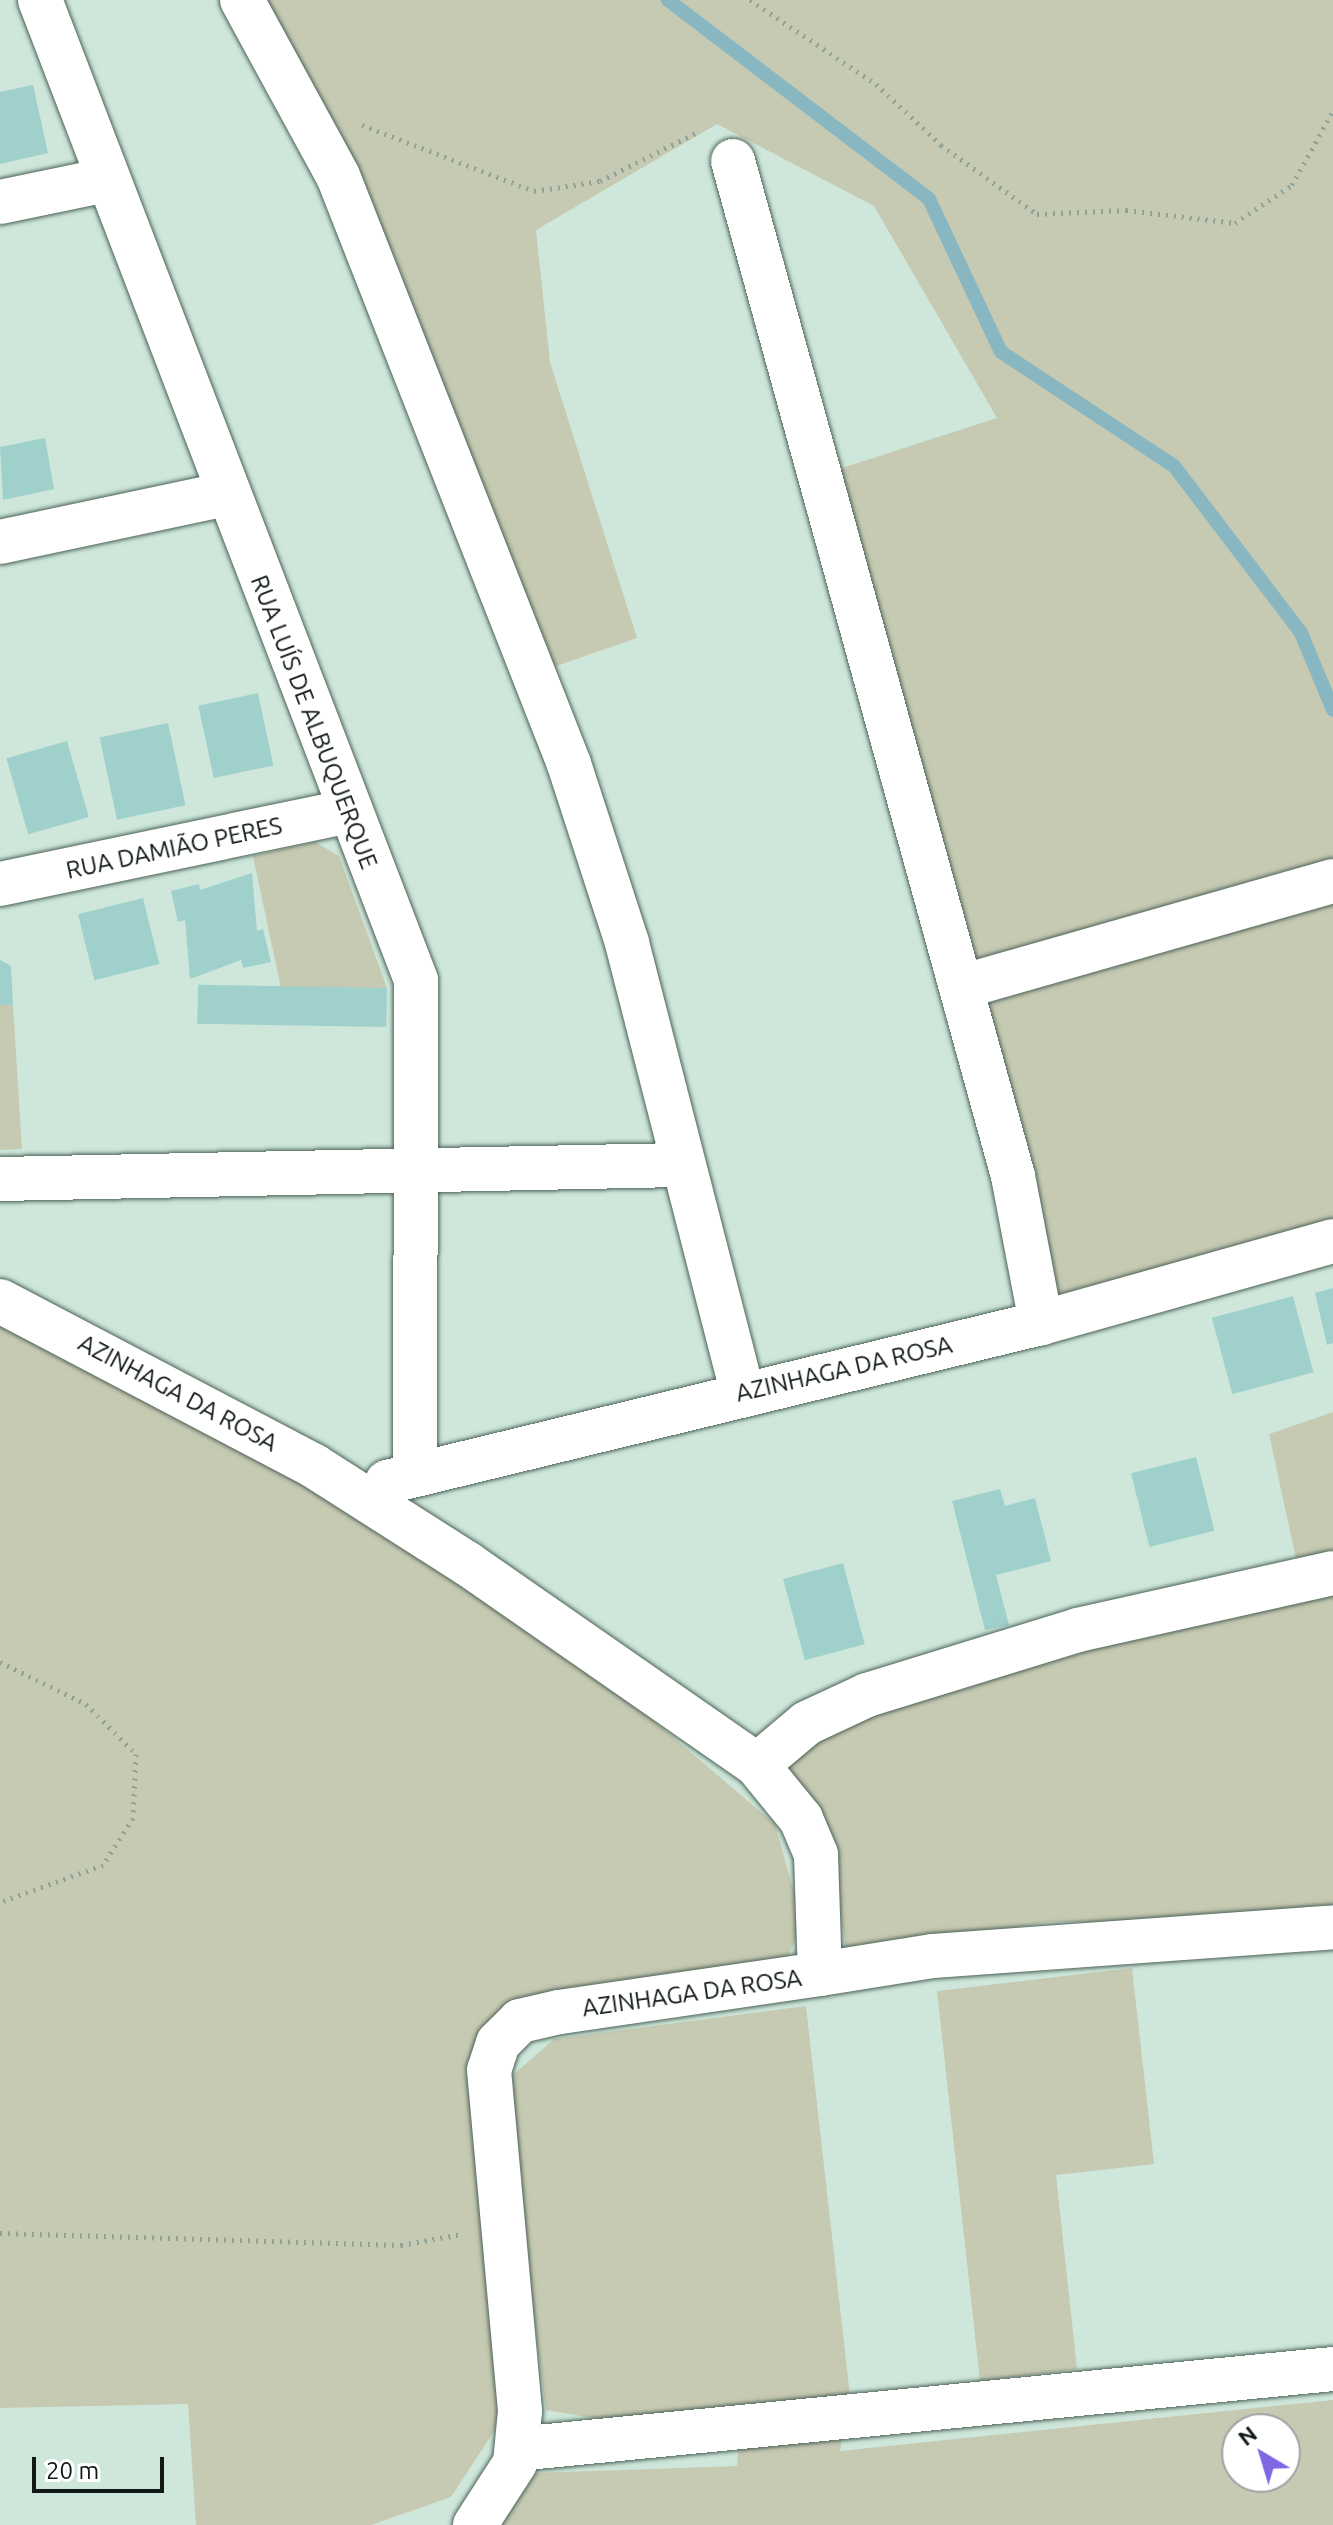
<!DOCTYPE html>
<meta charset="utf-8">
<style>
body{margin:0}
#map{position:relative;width:1333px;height:2525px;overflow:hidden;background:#cee7da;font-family:Ubuntu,sans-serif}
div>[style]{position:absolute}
.green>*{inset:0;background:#c7cab3}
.stream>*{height:14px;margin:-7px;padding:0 7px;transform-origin:7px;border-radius:7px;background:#88b7c2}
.building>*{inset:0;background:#9fd0cc;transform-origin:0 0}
.path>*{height:5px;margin-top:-2.5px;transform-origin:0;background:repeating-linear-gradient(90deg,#8ea298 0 2px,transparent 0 8px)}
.roads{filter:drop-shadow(0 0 2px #4c6257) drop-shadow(0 0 2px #4c6257)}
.street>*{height:44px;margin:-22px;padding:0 22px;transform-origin:22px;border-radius:22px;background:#fff}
span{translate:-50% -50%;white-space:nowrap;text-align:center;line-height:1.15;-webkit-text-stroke:6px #fff;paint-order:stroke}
.street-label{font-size:24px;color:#111a16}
.north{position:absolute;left:1221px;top:2413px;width:80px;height:80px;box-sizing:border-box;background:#fff;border:2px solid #a0a3a2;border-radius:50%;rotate:322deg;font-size:22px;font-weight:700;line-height:32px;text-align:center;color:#111a16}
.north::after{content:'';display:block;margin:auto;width:28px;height:36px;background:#8166e2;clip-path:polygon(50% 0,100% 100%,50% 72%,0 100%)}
.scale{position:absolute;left:32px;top:2457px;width:132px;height:36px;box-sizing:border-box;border:4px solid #111a16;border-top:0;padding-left:10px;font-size:24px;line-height:28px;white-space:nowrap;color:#111a16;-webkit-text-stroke:6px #fff;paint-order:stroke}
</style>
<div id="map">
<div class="green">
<i style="clip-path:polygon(220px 0,1333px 0,1333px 1235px,1056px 1309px,839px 469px,997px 418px,874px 206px,717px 124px,536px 230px,550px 362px,637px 638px,542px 671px,383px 264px)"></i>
<i style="clip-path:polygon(315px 842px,339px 856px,387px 988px,282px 993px,253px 856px)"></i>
<i style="clip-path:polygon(0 1005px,13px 1005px,22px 1149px,0 1150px)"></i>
<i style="clip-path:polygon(0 1320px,247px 1442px,634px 1704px,775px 1824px,803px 1925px,785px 1962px,485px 2031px,467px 2074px,503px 2326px,502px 2419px,451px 2497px,371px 2525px,196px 2525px,188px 2404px,0 2408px)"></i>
<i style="clip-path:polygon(1333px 1412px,1333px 1911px,1263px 1922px,1049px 1922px,847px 1956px,825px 1818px,737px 1741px,1301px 1582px,1269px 1434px)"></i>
<i style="clip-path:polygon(1132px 1968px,1154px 2164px,1056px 2175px,1077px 2369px,980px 2381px,937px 1991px)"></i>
<i style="clip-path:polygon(evenodd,806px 2006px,850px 2396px,840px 2451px,1333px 2400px,1333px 2525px,495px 2525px,536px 2473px,737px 2466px,743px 2404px,628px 2424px,546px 2410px,504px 2083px,554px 2039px,806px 2006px,1237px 2429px,1285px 2429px,1285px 2477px,1237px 2477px,1237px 2429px)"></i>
</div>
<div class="stream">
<i style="left:668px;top:0;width:328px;rotate:37.3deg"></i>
<i style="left:929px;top:199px;width:169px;rotate:64.8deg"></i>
<i style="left:1001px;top:352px;width:207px;rotate:33.4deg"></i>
<i style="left:1174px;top:466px;width:210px;rotate:52.7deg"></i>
<i style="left:1301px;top:633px;width:83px;rotate:67.4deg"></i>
</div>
<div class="building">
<i style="clip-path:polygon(33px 85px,48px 153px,0 164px,0 92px)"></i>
<i style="clip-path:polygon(45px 438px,54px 489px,3px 500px,0 447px)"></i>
<i style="left:258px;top:693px;width:74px;height:61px;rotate:78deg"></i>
<i style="left:168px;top:723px;width:84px;height:70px;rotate:78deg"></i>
<i style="left:67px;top:741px;width:79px;height:63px;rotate:74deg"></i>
<i style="clip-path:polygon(252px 873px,257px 931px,263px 929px,271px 962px,243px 968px,241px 960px,190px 979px,185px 920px,178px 922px,171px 891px,199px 884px,200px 890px)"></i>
<i style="left:143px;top:898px;width:68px;height:67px;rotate:76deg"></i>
<i style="clip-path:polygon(0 960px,11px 966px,13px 1005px,0 1005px)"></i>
<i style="left:387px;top:988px;width:39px;height:189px;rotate:91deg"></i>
<i style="clip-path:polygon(1333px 1288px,1333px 1343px,1327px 1345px,1315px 1293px)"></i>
<i style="left:1293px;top:1296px;width:79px;height:84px;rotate:75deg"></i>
<i style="left:1196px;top:1457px;width:76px;height:67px;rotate:76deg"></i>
<i style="clip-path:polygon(1000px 1489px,1005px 1506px,1035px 1498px,1051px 1561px,996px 1575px,1009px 1625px,985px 1630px,952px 1501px)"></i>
<i style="left:843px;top:1563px;width:84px;height:62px;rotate:75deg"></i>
</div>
<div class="path">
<i style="left:750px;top:0;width:151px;rotate:33.7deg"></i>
<i style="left:876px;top:84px;width:89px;rotate:43.2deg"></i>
<i style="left:941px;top:145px;width:118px;rotate:35.7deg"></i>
<i style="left:1037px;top:214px;width:89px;rotate:-2.6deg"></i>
<i style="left:1126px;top:210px;width:110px;rotate:6.8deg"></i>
<i style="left:1235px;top:223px;width:69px;rotate:-33.7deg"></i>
<i style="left:1292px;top:185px;width:85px;rotate:-61deg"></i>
<i style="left:362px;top:125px;width:184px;rotate:21deg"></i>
<i style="left:534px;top:191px;width:67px;rotate:-8.6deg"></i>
<i style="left:600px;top:181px;width:110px;rotate:-26.6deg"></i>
<i style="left:0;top:1662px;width:96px;rotate:26deg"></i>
<i style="left:86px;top:1704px;width:71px;rotate:45deg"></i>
<i style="left:136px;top:1754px;width:64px;rotate:92.7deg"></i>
<i style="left:133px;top:1818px;width:56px;rotate:122.6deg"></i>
<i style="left:103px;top:1865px;width:109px;rotate:160.2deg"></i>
<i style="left:0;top:2233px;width:401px;rotate:1.7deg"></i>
<i style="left:401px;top:2245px;width:62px;rotate:-10.2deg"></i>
</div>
<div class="roads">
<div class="street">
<i style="left:40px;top:0;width:1050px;rotate:69.01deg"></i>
<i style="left:416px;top:980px;width:495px;rotate:90.1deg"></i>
<i style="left:242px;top:0;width:200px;rotate:61.4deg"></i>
<i style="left:338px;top:176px;width:632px;rotate:68.55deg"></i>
<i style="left:569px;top:764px;width:188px;rotate:72deg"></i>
<i style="left:627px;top:943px;width:463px;rotate:75.6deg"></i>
<i style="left:733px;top:161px;width:1053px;rotate:74.58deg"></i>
<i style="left:1013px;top:1176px;width:150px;rotate:79.2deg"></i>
<i style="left:0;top:202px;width:108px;rotate:-11.7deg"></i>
<i style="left:0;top:542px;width:231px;rotate:-12deg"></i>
<i style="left:0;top:884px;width:356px;rotate:-11.8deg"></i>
<i style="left:961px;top:987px;width:387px;rotate:-15.9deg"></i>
<i style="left:0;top:1179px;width:682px;rotate:-1.18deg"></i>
<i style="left:0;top:1301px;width:355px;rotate:27.7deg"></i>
<i style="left:314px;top:1466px;width:183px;rotate:32.5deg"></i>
<i style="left:468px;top:1564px;width:352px;rotate:34.8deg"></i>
<i style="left:757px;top:1765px;width:70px;rotate:50.8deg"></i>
<i style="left:801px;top:1819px;width:39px;rotate:67deg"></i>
<i style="left:816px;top:1855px;width:119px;rotate:88.1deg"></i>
<i style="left:820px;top:1974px;width:264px;rotate:171.7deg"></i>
<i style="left:559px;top:2012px;width:40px;rotate:167deg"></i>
<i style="left:520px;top:2021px;width:31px;rotate:135deg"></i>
<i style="left:498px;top:2043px;width:28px;rotate:108deg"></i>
<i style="left:489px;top:2070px;width:342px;rotate:84.8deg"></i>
<i style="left:520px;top:2411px;width:52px;rotate:95.5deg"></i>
<i style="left:515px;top:2463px;width:74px;rotate:122.8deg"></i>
<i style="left:387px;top:1482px;width:673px;rotate:-13.66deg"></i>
<i style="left:1041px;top:1323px;width:303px;rotate:-15.7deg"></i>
<i style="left:757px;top:1765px;width:65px;rotate:-40deg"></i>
<i style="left:807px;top:1723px;width:66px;rotate:-25deg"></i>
<i style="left:867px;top:1695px;width:221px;rotate:-17.1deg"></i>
<i style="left:1078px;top:1630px;width:261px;rotate:-12.6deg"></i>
<i style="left:820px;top:1974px;width:114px;rotate:-9.1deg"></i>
<i style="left:933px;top:1956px;width:401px;rotate:-4.1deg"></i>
<i style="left:517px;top:2449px;width:820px;rotate:-5.6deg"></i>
</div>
</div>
<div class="street-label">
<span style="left:314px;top:722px;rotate:69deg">RUA LUÍS DE ALBUQUERQUE</span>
<span style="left:174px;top:848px;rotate:-12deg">RUA DAMIÃO PERES</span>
<span style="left:844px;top:1369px;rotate:-13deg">AZINHAGA DA ROSA</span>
<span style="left:178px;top:1393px;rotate:28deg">AZINHAGA DA ROSA</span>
<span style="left:692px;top:1993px;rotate:-8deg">AZINHAGA DA ROSA</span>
</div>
<div class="north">N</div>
<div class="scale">20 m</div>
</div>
